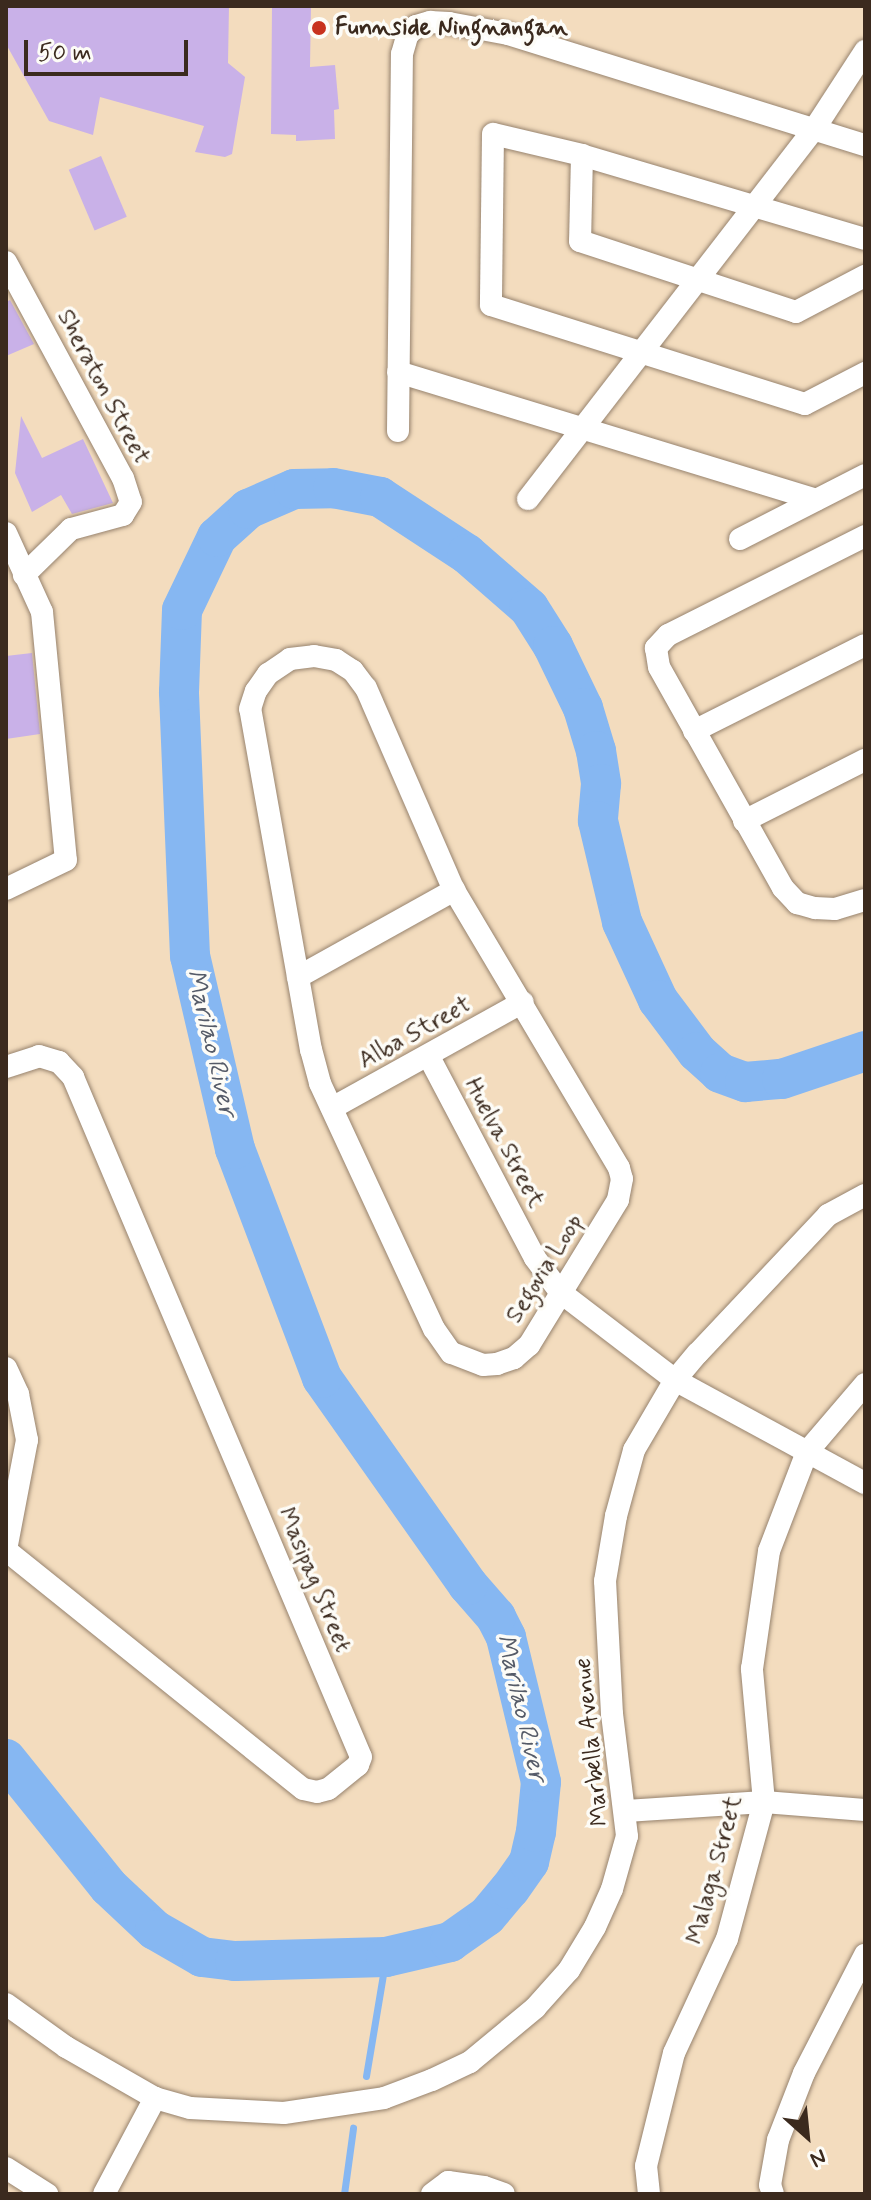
<!DOCTYPE html>
<style>
body{margin:0}
#map{position:relative;width:871px;height:2200px;overflow:hidden;background:#f3dcbe;font-family:Mynerve,sans-serif}
div>[style]{position:absolute}
.stream>*{height:7px;margin:-3.5px;padding:0 3.5px;transform-origin:3.5px;border-radius:3.5px;background:#86b7f2}
.river>*{height:40px;margin:-20px;padding:0 20px;transform-origin:20px;border-radius:20px;background:#86b7f2}
.building>*{inset:0;background:#c9b1e8;transform-origin:0 0}
.roads{filter:drop-shadow(0 0 2px #97836e) drop-shadow(0 0 2px #97836e)}
.minor>*{height:22px;margin:-11px;padding:0 11px;transform-origin:11px;border-radius:11px;background:#fff}
.dots>*{width:22px;height:22px;translate:-50% -50%;box-sizing:border-box;border:4px solid #fdfcf7;border-radius:50%}
span{translate:-50% -50%;white-space:nowrap;text-align:center;line-height:1.15;-webkit-text-stroke:7px #fdfcf7;paint-order:stroke}
.poi-label{font-size:24px;color:#3b2a1e;font-weight:700}
.left{translate:0 -50%;text-align:left}
.street-label{font-size:24px;color:#3b2a1e}
.water-label{font-size:26px;color:#555b68;font-style:italic}
.frame{position:absolute;inset:0;border:8px solid #3b2a1e;pointer-events:none}
.north{position:absolute;left:767px;top:2096px;width:80px;height:80px;-webkit-text-stroke:6px #fdfcf7;paint-order:stroke;rotate:153deg;font-size:22px;font-weight:700;line-height:32px;text-align:center;color:#3b2a1e}
.north::after{content:'';display:block;margin:auto;width:28px;height:36px;background:#3b2a1e;clip-path:polygon(50% 0,100% 100%,50% 72%,0 100%)}
.scale{position:absolute;left:24px;top:40px;width:164px;height:36px;box-sizing:border-box;border:4px solid #3b2a1e;border-top:0;padding-left:10px;font-size:24px;line-height:28px;white-space:nowrap;color:#3b2a1e;-webkit-text-stroke:6px #fdfcf7;paint-order:stroke}
</style>
<div id="map">
<div class="stream">
<i style="left:366px;top:2076px;width:121px;rotate:-80.5deg"></i>
<i style="left:344px;top:2194px;width:67px;rotate:-82.2deg"></i>
</div>
<div class="river">
<i style="left:6px;top:1759px;width:164px;rotate:51.2deg"></i>
<i style="left:109px;top:1887px;width:63px;rotate:43.1deg"></i>
<i style="left:155px;top:1930px;width:54px;rotate:29.9deg"></i>
<i style="left:202px;top:1957px;width:33px;rotate:7deg"></i>
<i style="left:235px;top:1961px;width:151px;rotate:-1.5deg"></i>
<i style="left:386px;top:1957px;width:66px;rotate:-13.2deg"></i>
<i style="left:450px;top:1942px;width:45px;rotate:-35.1deg"></i>
<i style="left:487px;top:1916px;width:35px;rotate:-50deg"></i>
<i style="left:510px;top:1889px;width:33px;rotate:-55deg"></i>
<i style="left:529px;top:1862px;width:31px;rotate:-77deg"></i>
<i style="left:536px;top:1832px;width:50px;rotate:-84.3deg"></i>
<i style="left:541px;top:1782px;width:149px;rotate:-103.6deg"></i>
<i style="left:506px;top:1637px;width:22px;rotate:-117deg"></i>
<i style="left:496px;top:1617px;width:43px;rotate:-131.2deg"></i>
<i style="left:468px;top:1585px;width:253px;rotate:-125.2deg"></i>
<i style="left:322px;top:1378px;width:245px;rotate:-110.8deg"></i>
<i style="left:235px;top:1149px;width:198px;rotate:-103.1deg"></i>
<i style="left:190px;top:956px;width:264px;rotate:-92.4deg"></i>
<i style="left:179px;top:692px;width:82px;rotate:-87.9deg"></i>
<i style="left:182px;top:610px;width:81px;rotate:-64.4deg"></i>
<i style="left:217px;top:537px;width:42px;rotate:-42.1deg"></i>
<i style="left:248px;top:509px;width:50px;rotate:-23.5deg"></i>
<i style="left:294px;top:489px;width:39px;rotate:-1deg"></i>
<i style="left:333px;top:488px;width:48px;rotate:10.8deg"></i>
<i style="left:380px;top:497px;width:104px;rotate:33.2deg"></i>
<i style="left:467px;top:554px;width:82px;rotate:41.1deg"></i>
<i style="left:529px;top:608px;width:45px;rotate:57.7deg"></i>
<i style="left:553px;top:646px;width:69px;rotate:64.2deg"></i>
<i style="left:583px;top:708px;width:45px;rotate:73.2deg"></i>
<i style="left:596px;top:751px;width:33px;rotate:81deg"></i>
<i style="left:601px;top:784px;width:37px;rotate:95deg"></i>
<i style="left:598px;top:821px;width:104px;rotate:76.6deg"></i>
<i style="left:622px;top:922px;width:86px;rotate:65.2deg"></i>
<i style="left:658px;top:1000px;width:65px;rotate:53.1deg"></i>
<i style="left:697px;top:1052px;width:31px;rotate:42deg"></i>
<i style="left:720px;top:1073px;width:27px;rotate:20deg"></i>
<i style="left:745px;top:1082px;width:37px;rotate:-5deg"></i>
<i style="left:782px;top:1079px;width:88px;rotate:-18.6deg"></i>
</div>
<div class="building">
<i style="clip-path:polygon(6px 6px,229px 6px,228px 63px,245px 77px,232px 154px,225px 157px,195px 152px,204px 126px,100px 97px,93px 135px,49px 121px,6px 44px)"></i>
<i style="clip-path:polygon(272px 6px,311px 6px,310px 67px,335px 65px,339px 109px,334px 110px,335px 139px,296px 141px,296px 135px,271px 134px)"></i>
<i style="left:101px;top:156px;width:66px;height:35px;rotate:67deg"></i>
<i style="clip-path:polygon(10px 300px,34px 344px,6px 356px,6px 302px)"></i>
<i style="clip-path:polygon(21px 416px,42px 458px,83px 439px,113px 503px,72px 514px,61px 495px,32px 512px,15px 473px)"></i>
<i style="clip-path:polygon(32px 653px,40px 734px,6px 739px,6px 656px)"></i>
</div>
<div class="roads">
<div class="minor">
<i style="left:582px;top:155px;width:86px;rotate:91.3deg"></i>
<i style="left:580px;top:241px;width:227px;rotate:18.2deg"></i>
<i style="left:796px;top:312px;width:78px;rotate:-27.6deg"></i>
<i style="left:865px;top:239px;width:295px;rotate:-163.5deg"></i>
<i style="left:582px;top:155px;width:91px;rotate:-166.7deg"></i>
<i style="left:493px;top:134px;width:171px;rotate:90.7deg"></i>
<i style="left:491px;top:305px;width:329px;rotate:17.5deg"></i>
<i style="left:805px;top:404px;width:68px;rotate:-27.3deg"></i>
<i style="left:6px;top:262px;width:246px;rotate:61.6deg"></i>
<i style="left:123px;top:478px;width:25px;rotate:72deg"></i>
<i style="left:131px;top:502px;width:15px;rotate:122deg"></i>
<i style="left:123px;top:515px;width:54px;rotate:164.9deg"></i>
<i style="left:71px;top:529px;width:66px;rotate:135.6deg"></i>
<i style="left:398px;top:372px;width:437px;rotate:17deg"></i>
<i style="left:398px;top:431px;width:377px;rotate:-89.4deg"></i>
<i style="left:402px;top:54px;width:19px;rotate:-74deg"></i>
<i style="left:407px;top:36px;width:13px;rotate:-48deg"></i>
<i style="left:416px;top:26px;width:15px;rotate:-16deg"></i>
<i style="left:430px;top:22px;width:19px;rotate:3deg"></i>
<i style="left:449px;top:23px;width:60px;rotate:10.6deg"></i>
<i style="left:508px;top:34px;width:374px;rotate:17.3deg"></i>
<i style="left:528px;top:499px;width:469px;rotate:-52.3deg"></i>
<i style="left:815px;top:128px;width:92px;rotate:-57deg"></i>
<i style="left:6px;top:533px;width:87px;rotate:65.5deg"></i>
<i style="left:42px;top:612px;width:249px;rotate:84.5deg"></i>
<i style="left:66px;top:860px;width:67px;rotate:154.2deg"></i>
<i style="left:865px;top:536px;width:220px;rotate:153.3deg"></i>
<i style="left:668px;top:635px;width:18px;rotate:133deg"></i>
<i style="left:656px;top:648px;width:19px;rotate:81deg"></i>
<i style="left:659px;top:667px;width:253px;rotate:60.7deg"></i>
<i style="left:783px;top:888px;width:21px;rotate:47deg"></i>
<i style="left:797px;top:903px;width:19px;rotate:16deg"></i>
<i style="left:815px;top:908px;width:20px;rotate:3deg"></i>
<i style="left:835px;top:909px;width:31px;rotate:-17deg"></i>
<i style="left:740px;top:539px;width:140px;rotate:-27.1deg"></i>
<i style="left:314px;top:656px;width:22px;rotate:10deg"></i>
<i style="left:336px;top:660px;width:20px;rotate:33deg"></i>
<i style="left:353px;top:671px;width:21px;rotate:53deg"></i>
<i style="left:366px;top:688px;width:220px;rotate:66.5deg"></i>
<i style="left:454px;top:890px;width:323px;rotate:59.3deg"></i>
<i style="left:619px;top:1168px;width:11px;rotate:75deg"></i>
<i style="left:622px;top:1179px;width:21px;rotate:101deg"></i>
<i style="left:618px;top:1200px;width:170px;rotate:121.5deg"></i>
<i style="left:529px;top:1345px;width:20px;rotate:139deg"></i>
<i style="left:514px;top:1358px;width:18px;rotate:161deg"></i>
<i style="left:497px;top:1364px;width:14px;rotate:176deg"></i>
<i style="left:483px;top:1365px;width:34px;rotate:-159deg"></i>
<i style="left:451px;top:1353px;width:29px;rotate:-125deg"></i>
<i style="left:434px;top:1329px;width:271px;rotate:-114.9deg"></i>
<i style="left:320px;top:1083px;width:34px;rotate:-105deg"></i>
<i style="left:311px;top:1050px;width:346px;rotate:-100.1deg"></i>
<i style="left:250px;top:709px;width:19px;rotate:-72deg"></i>
<i style="left:256px;top:691px;width:21px;rotate:-55deg"></i>
<i style="left:268px;top:674px;width:27px;rotate:-34deg"></i>
<i style="left:290px;top:659px;width:24px;rotate:-7deg"></i>
<i style="left:694px;top:731px;width:191px;rotate:-26.7deg"></i>
<i style="left:744px;top:821px;width:136px;rotate:-26.8deg"></i>
<i style="left:298px;top:977px;width:179px;rotate:-29.1deg"></i>
<i style="left:429px;top:1057px;width:227px;rotate:62.2deg"></i>
<i style="left:535px;top:1258px;width:42px;rotate:53.7deg"></i>
<i style="left:560px;top:1292px;width:145px;rotate:37.4deg"></i>
<i style="left:675px;top:1380px;width:216px;rotate:28.5deg"></i>
<i style="left:6px;top:1067px;width:35px;rotate:-18deg"></i>
<i style="left:39px;top:1056px;width:21px;rotate:17deg"></i>
<i style="left:59px;top:1062px;width:21px;rotate:47deg"></i>
<i style="left:73px;top:1077px;width:738px;rotate:67.05deg"></i>
<i style="left:361px;top:1757px;width:9px;rotate:111deg"></i>
<i style="left:358px;top:1765px;width:38px;rotate:141deg"></i>
<i style="left:328px;top:1789px;width:11px;rotate:165deg"></i>
<i style="left:317px;top:1792px;width:14px;rotate:-168deg"></i>
<i style="left:303px;top:1789px;width:381px;rotate:-141.2deg"></i>
<i style="left:332px;top:1108px;width:218px;rotate:-29deg"></i>
<i style="left:6px;top:1368px;width:29px;rotate:65deg"></i>
<i style="left:18px;top:1394px;width:47px;rotate:78.9deg"></i>
<i style="left:27px;top:1440px;width:112px;rotate:100.8deg"></i>
<i style="left:626px;top:1811px;width:138px;rotate:-3.7deg"></i>
<i style="left:764px;top:1802px;width:101px;rotate:4.5deg"></i>
<i style="left:6px;top:2004px;width:74px;rotate:35.6deg"></i>
<i style="left:66px;top:2047px;width:103px;rotate:29.8deg"></i>
<i style="left:155px;top:2098px;width:36px;rotate:16deg"></i>
<i style="left:190px;top:2108px;width:94px;rotate:3deg"></i>
<i style="left:284px;top:2113px;width:101px;rotate:-8.5deg"></i>
<i style="left:384px;top:2098px;width:51px;rotate:-20.6deg"></i>
<i style="left:432px;top:2080px;width:42px;rotate:-25.3deg"></i>
<i style="left:470px;top:2062px;width:85px;rotate:-39.7deg"></i>
<i style="left:535px;top:2008px;width:51px;rotate:-48.2deg"></i>
<i style="left:569px;top:1970px;width:50px;rotate:-58.8deg"></i>
<i style="left:595px;top:1927px;width:42px;rotate:-65.9deg"></i>
<i style="left:612px;top:1889px;width:55px;rotate:-74.2deg"></i>
<i style="left:627px;top:1836px;width:123px;rotate:-97deg"></i>
<i style="left:612px;top:1714px;width:133px;rotate:-93deg"></i>
<i style="left:605px;top:1581px;width:66px;rotate:-80.4deg"></i>
<i style="left:616px;top:1516px;width:68px;rotate:-74.7deg"></i>
<i style="left:634px;top:1450px;width:81px;rotate:-59.6deg"></i>
<i style="left:675px;top:1380px;width:35px;rotate:-50deg"></i>
<i style="left:698px;top:1353px;width:190px;rotate:-46.7deg"></i>
<i style="left:828px;top:1215px;width:42px;rotate:-28.4deg"></i>
<i style="left:6px;top:2168px;width:49px;rotate:32.4deg"></i>
<i style="left:104px;top:2194px;width:109px;rotate:-62deg"></i>
<i style="left:432px;top:2194px;width:20px;rotate:-37deg"></i>
<i style="left:448px;top:2182px;width:36px;rotate:8deg"></i>
<i style="left:484px;top:2187px;width:21px;rotate:19deg"></i>
<i style="left:649px;top:2194px;width:28px;rotate:-96deg"></i>
<i style="left:646px;top:2166px;width:116px;rotate:-76.1deg"></i>
<i style="left:674px;top:2053px;width:126px;rotate:-65.1deg"></i>
<i style="left:727px;top:1939px;width:142px;rotate:-74.9deg"></i>
<i style="left:764px;top:1802px;width:134px;rotate:-95.2deg"></i>
<i style="left:752px;top:1669px;width:119px;rotate:-81.8deg"></i>
<i style="left:769px;top:1551px;width:106px;rotate:-69deg"></i>
<i style="left:807px;top:1452px;width:89px;rotate:-49.5deg"></i>
<i style="left:773px;top:2194px;width:9px;rotate:-108deg"></i>
<i style="left:770px;top:2185px;width:46px;rotate:-79.9deg"></i>
<i style="left:778px;top:2140px;width:72px;rotate:-68.8deg"></i>
<i style="left:804px;top:2073px;width:133px;rotate:-62.7deg"></i>
</div>
</div>
<div class="dots">
<i style="left:319px;top:28px;background:#c8321e"></i>
</div>
<div class="poi-label">
<span class="left" style="left:335px;top:28px">Funnside Ningnangan</span>
</div>
<div class="street-label">
<span style="left:103px;top:387px;rotate:62deg">Sheraton Street</span>
<span style="left:415px;top:1033px;rotate:-29deg">Alba Street</span>
<span style="left:504px;top:1143px;rotate:62deg">Huelva Street</span>
<span style="left:545px;top:1269px;rotate:-58deg">Segovia Loop</span>
<span style="left:314px;top:1580px;rotate:67deg">Masipag Street</span>
<span style="left:592px;top:1742px;rotate:-96deg">Marbella Avenue</span>
<span style="left:715px;top:1870px;rotate:-75deg">Malaga Street</span>
</div>
<div class="water-label">
<span style="left:210px;top:1043px;rotate:77deg">Marilao River</span>
<span style="left:520px;top:1708px;rotate:77deg">Marilao River</span>
</div>
<div class="frame"></div>
<div class="north">N</div>
<div class="scale">50 m</div>
</div>
